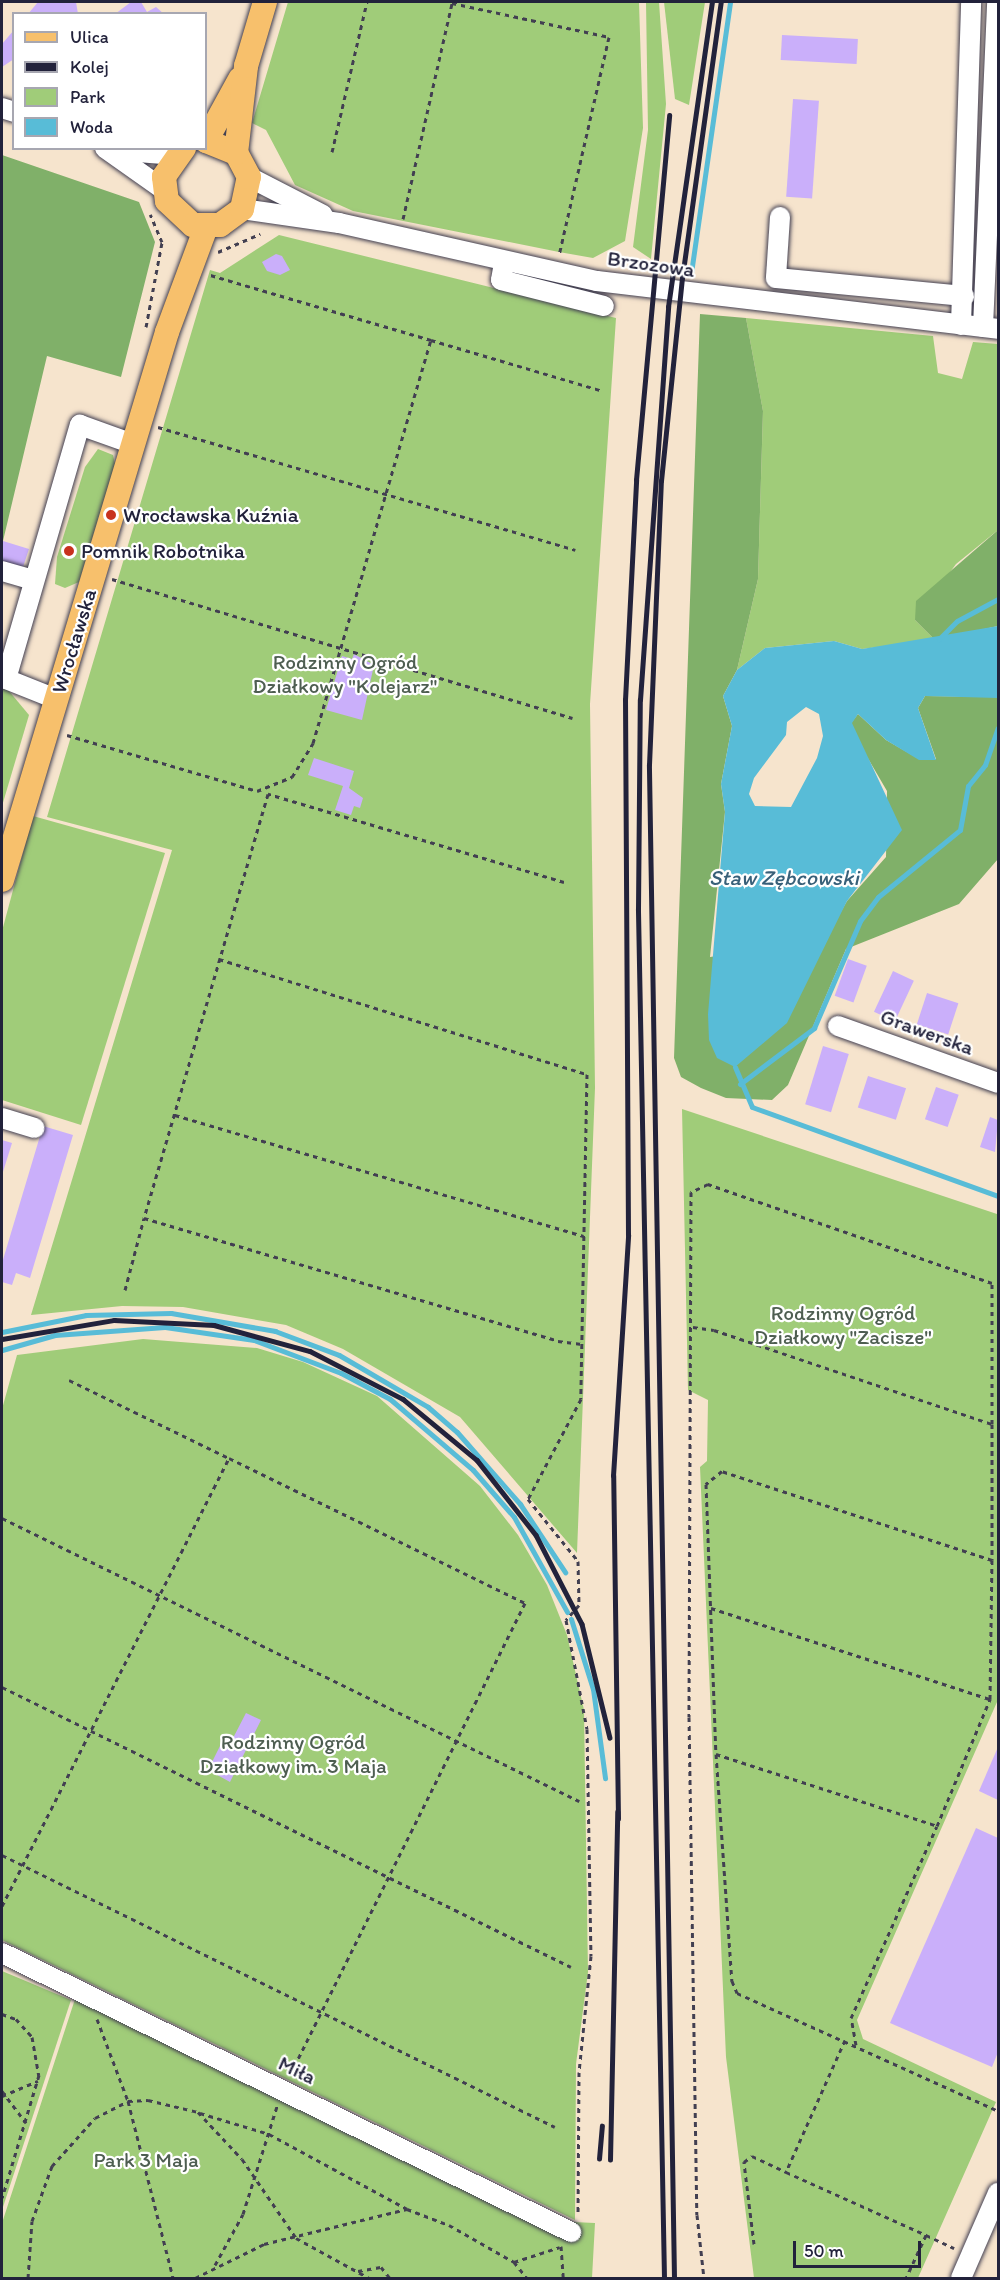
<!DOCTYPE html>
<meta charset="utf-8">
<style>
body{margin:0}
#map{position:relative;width:1000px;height:2280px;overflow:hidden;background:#f6e4cd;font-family:Itim,sans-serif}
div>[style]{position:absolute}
.green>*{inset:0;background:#a0cc79}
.forest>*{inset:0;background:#80b069}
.water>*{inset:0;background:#58bcd7}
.stream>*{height:5px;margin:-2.5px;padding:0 2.5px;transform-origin:2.5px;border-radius:2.5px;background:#58bcd7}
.building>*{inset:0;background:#caaffa;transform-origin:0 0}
.path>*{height:3px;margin-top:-1.5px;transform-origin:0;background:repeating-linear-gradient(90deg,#423f51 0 4.5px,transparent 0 9px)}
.roads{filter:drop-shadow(0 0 2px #423f51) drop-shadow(0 0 2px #423f51)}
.minor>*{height:20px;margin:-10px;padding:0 10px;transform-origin:10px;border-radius:10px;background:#fff}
.major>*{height:24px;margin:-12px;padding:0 12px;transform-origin:12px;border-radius:12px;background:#f7c06c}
.rail>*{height:4.5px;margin:-2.25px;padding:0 2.25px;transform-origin:2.25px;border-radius:2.25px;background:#22223b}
.dots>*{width:16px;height:16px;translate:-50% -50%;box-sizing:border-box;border:3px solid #fff;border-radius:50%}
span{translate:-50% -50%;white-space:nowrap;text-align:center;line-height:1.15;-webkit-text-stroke:4.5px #fff;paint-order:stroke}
.street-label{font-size:21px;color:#22223b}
.poi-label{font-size:21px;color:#22223b}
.left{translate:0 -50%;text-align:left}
.park-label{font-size:21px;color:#4e5e51}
.water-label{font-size:22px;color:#386079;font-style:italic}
.frame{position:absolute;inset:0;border:3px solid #22223b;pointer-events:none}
.legend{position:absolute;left:12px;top:12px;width:195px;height:138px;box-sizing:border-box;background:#fff;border:2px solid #a7a7b1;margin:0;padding:8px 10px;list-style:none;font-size:18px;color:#22223b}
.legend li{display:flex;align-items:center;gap:12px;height:30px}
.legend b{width:30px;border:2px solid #a7a7b1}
.scale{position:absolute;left:793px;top:2241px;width:128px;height:27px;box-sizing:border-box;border:3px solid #22223b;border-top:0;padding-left:8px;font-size:18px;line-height:21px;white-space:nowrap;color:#22223b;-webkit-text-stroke:4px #fff;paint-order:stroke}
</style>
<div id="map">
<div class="green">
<i style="clip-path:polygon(288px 2px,639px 2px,643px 128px,625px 241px,593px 258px,559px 252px,353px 211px,295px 185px,266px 130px,252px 123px)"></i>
<i style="clip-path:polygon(646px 2px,659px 2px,666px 104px,651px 259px,633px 247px,648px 130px)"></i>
<i style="clip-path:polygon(664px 2px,705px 2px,689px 105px,675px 99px)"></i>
<i style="clip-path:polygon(279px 235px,616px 318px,590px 704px,595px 1088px,577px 1553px,460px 1417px,343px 1349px,286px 1325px,183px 1307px,122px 1306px,31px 1315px,172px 850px,47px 817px,210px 270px,220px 273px)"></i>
<i style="clip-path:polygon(746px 318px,933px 336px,938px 373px,962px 379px,973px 342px,998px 344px,998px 530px,956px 564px,915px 620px,935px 640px,862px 649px,834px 641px,765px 648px,737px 670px,758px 579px,763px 411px)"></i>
<i style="clip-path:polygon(98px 449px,113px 455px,115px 464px,79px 582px,65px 588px,55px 584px,57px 557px,85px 467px)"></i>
<i style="clip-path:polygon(4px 685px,29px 715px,2px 806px,2px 687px)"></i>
<i style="clip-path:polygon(33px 816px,165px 853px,81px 1125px,2px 1100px,2px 931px)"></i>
<i style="clip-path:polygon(682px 1109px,997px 1214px,997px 1702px,857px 2020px,863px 2039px,996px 2102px,918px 2278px,754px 2278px,726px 2057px,700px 1467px,707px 1461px,708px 1400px,688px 1390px)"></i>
<i style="clip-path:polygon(143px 1339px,257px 1348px,303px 1362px,377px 1396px,480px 1486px,518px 1535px,547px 1585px,567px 1635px,584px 1710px,588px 1972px,576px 2064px,575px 2220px,2px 1940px,2px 1409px,17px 1355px)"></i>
<i style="clip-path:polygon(2px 1971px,71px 2000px,2px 2210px)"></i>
<i style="clip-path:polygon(77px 1993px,560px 2229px,573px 2222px,595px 2223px,592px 2278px,2px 2278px,2px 2223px)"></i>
</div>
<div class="forest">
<i style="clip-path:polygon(2px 155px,139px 202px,155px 242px,121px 377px,47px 356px,3px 541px)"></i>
<i style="clip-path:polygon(700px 314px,746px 318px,763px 411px,758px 579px,737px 670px,723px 696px,732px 726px,721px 784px,725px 812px,710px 957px,824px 941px,847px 901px,886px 857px,887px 791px,859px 743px,851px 723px,858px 714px,886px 740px,919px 759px,936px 759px,918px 708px,925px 696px,998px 697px,998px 859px,959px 904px,846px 949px,788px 1085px,772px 1100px,726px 1098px,701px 1088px,681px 1077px,674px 1058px)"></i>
<i style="clip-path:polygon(998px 530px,998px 626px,935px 640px,915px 620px,916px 601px)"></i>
</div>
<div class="water">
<i style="clip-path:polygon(evenodd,998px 626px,998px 698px,925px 696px,918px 708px,936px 760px,919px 760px,886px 740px,858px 714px,852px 723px,902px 830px,847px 901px,787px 1023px,735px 1067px,717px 1058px,709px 1040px,708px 1014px,725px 812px,721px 784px,732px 726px,723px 696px,737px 670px,765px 648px,834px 641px,862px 649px,998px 626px,806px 707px,819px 714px,823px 736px,817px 758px,791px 807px,755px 806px,749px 794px,754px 778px,786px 735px,787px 722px,806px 707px)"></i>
</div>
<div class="stream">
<i style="left:691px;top:273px;width:274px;rotate:-81.8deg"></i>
<i style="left:939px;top:639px;width:25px;rotate:-45deg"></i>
<i style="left:957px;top:621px;width:47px;rotate:-28.2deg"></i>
<i style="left:735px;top:1067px;width:43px;rotate:67deg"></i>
<i style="left:752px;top:1107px;width:262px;rotate:19.9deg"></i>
<i style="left:740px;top:1084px;width:93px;rotate:-37.1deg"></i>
<i style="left:814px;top:1028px;width:116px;rotate:-66.7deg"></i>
<i style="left:860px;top:921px;width:30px;rotate:-53deg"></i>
<i style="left:878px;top:897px;width:106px;rotate:-39.3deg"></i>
<i style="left:960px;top:830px;width:45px;rotate:-79.7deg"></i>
<i style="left:968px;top:786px;width:27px;rotate:-51deg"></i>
<i style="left:985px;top:765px;width:39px;rotate:-71deg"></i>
<i style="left:2px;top:1332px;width:86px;rotate:-11.4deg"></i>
<i style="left:86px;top:1315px;width:85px;rotate:-1.3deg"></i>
<i style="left:171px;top:1313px;width:106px;rotate:9.8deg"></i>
<i style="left:275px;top:1331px;width:68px;rotate:20.6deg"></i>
<i style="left:339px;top:1355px;width:103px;rotate:30.3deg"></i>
<i style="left:428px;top:1407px;width:38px;rotate:41deg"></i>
<i style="left:457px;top:1432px;width:96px;rotate:48.8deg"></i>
<i style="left:520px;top:1504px;width:82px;rotate:56.5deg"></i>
<i style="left:2px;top:1350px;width:55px;rotate:-15.8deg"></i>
<i style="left:55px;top:1335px;width:110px;rotate:-4.2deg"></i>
<i style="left:165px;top:1327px;width:90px;rotate:8.3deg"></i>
<i style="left:254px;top:1340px;width:93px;rotate:20.8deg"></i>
<i style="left:341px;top:1373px;width:55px;rotate:28deg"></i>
<i style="left:390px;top:1399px;width:109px;rotate:40.5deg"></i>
<i style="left:473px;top:1470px;width:62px;rotate:48.9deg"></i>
<i style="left:514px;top:1517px;width:109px;rotate:60.8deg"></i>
<i style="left:571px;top:1619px;width:73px;rotate:72.6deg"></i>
<i style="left:593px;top:1689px;width:90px;rotate:82.3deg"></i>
</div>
<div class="building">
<i style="clip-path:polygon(38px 2px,76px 2px,78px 14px,28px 14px)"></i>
<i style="clip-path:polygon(131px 2px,141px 2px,147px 12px,156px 7px,164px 14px,115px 14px)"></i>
<i style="clip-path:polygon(14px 30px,14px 59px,2px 67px,2px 44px)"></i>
<i style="left:782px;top:35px;width:76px;height:25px;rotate:3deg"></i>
<i style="left:793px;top:99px;width:26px;height:98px;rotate:4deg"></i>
<i style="clip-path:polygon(276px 254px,282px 256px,290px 270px,280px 275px,267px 271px,262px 262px)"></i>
<i style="clip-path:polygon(3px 541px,29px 549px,21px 573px,2px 567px)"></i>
<i style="clip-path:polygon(354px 654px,374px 665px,362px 720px,326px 710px,342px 656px,352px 659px)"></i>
<i style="clip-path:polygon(314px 758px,354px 771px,349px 788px,363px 798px,360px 808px,354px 806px,351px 815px,335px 810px,343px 786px,308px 775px)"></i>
<i style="left:848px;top:959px;width:20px;height:39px;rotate:20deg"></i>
<i style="left:893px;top:971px;width:23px;height:45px;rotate:25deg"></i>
<i style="left:927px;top:993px;width:33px;height:33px;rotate:18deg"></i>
<i style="left:823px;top:1046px;width:27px;height:61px;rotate:17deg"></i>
<i style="left:868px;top:1076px;width:40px;height:33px;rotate:18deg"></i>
<i style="left:936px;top:1087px;width:24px;height:34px;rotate:19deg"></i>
<i style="clip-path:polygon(990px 1117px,998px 1120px,995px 1152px,980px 1147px)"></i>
<i style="clip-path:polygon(43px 1126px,73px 1135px,30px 1278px,16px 1273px,12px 1285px,2px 1282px,2px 1263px)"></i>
<i style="clip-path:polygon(2px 1140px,12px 1143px,2px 1175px)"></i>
<i style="clip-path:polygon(246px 1713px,261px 1720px,230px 1782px,208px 1770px,225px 1736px,232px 1740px)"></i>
<i style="clip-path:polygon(998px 1747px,998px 1800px,979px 1791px)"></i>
<i style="clip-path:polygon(976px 1828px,998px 1838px,998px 2052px,992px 2067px,890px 2023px)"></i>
</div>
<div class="path">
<i style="left:332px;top:152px;width:154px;rotate:-76.9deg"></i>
<i style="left:403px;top:219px;width:221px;rotate:-77.2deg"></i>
<i style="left:452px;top:3px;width:161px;rotate:12.2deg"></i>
<i style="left:609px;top:37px;width:224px;rotate:102.9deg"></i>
<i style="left:218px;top:252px;width:46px;rotate:-23.2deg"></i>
<i style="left:146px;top:327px;width:86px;rotate:-79.3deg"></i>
<i style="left:162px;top:242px;width:30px;rotate:-113deg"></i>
<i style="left:431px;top:340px;width:179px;rotate:16.5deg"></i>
<i style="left:158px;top:427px;width:435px;rotate:16.4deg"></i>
<i style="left:112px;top:579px;width:481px;rotate:16.8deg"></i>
<i style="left:67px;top:735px;width:198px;rotate:16.4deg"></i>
<i style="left:257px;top:791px;width:38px;rotate:-22deg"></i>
<i style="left:292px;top:777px;width:40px;rotate:-58deg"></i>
<i style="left:313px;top:743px;width:420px;rotate:-73.7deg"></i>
<i style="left:431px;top:340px;width:230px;rotate:-163.6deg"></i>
<i style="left:564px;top:882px;width:309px;rotate:-163.4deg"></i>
<i style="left:268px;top:794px;width:442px;rotate:106.3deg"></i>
<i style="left:144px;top:1218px;width:432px;rotate:16.5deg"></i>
<i style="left:558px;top:1341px;width:24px;rotate:7deg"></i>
<i style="left:219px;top:959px;width:386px;rotate:17.4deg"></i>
<i style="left:587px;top:1074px;width:325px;rotate:91.1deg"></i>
<i style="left:581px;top:1399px;width:113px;rotate:117.9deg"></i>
<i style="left:528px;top:1499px;width:80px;rotate:51.1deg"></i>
<i style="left:578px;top:1561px;width:44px;rotate:88.7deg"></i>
<i style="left:579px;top:1605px;width:20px;rotate:131deg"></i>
<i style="left:566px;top:1620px;width:111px;rotate:79.1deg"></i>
<i style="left:587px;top:1729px;width:227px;rotate:89deg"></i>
<i style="left:591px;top:1956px;width:117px;rotate:95.9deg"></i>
<i style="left:579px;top:2072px;width:143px;rotate:90.4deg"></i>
<i style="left:175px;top:1115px;width:426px;rotate:16.5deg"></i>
<i style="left:125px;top:1290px;width:74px;rotate:-75.2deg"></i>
<i style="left:693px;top:1327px;width:21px;rotate:8deg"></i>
<i style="left:714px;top:1330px;width:293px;rotate:18.7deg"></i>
<i style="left:992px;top:1424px;width:141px;rotate:-90deg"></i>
<i style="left:992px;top:1283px;width:301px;rotate:-160.8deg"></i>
<i style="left:708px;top:1184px;width:19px;rotate:155deg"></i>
<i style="left:691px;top:1192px;width:525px;rotate:90.22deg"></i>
<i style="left:689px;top:1717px;width:498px;rotate:89.1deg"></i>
<i style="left:697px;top:2215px;width:63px;rotate:83.7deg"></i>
<i style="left:69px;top:1380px;width:178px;rotate:26deg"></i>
<i style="left:992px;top:1424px;width:136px;rotate:90deg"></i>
<i style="left:992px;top:1560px;width:284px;rotate:-161.8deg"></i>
<i style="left:722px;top:1471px;width:21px;rotate:141deg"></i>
<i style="left:706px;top:1484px;width:270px;rotate:87.9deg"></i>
<i style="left:716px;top:1754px;width:228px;rotate:86deg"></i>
<i style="left:732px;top:1981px;width:13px;rotate:67deg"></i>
<i style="left:737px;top:1993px;width:286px;rotate:24.3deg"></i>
<i style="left:2px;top:1518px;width:643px;rotate:26.13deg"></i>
<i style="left:711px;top:1608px;width:293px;rotate:18.1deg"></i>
<i style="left:990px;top:1699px;width:139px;rotate:-89.2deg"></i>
<i style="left:2px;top:1687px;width:634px;rotate:26.2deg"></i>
<i style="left:716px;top:1754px;width:232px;rotate:18deg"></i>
<i style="left:937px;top:1826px;width:138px;rotate:-67.3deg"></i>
<i style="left:2px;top:1855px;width:616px;rotate:26.19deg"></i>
<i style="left:2px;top:1906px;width:502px;rotate:-63.13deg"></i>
<i style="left:229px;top:1458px;width:330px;rotate:26.1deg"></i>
<i style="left:525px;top:1603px;width:527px;rotate:116.47deg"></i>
<i style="left:2px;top:2014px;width:15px;rotate:20deg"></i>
<i style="left:16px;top:2019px;width:24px;rotate:48deg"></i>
<i style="left:32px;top:2037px;width:39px;rotate:80deg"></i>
<i style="left:39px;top:2075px;width:128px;rotate:106.7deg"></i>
<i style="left:97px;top:2019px;width:88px;rotate:69.3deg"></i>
<i style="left:128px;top:2101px;width:183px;rotate:75.7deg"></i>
<i style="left:845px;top:2040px;width:145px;rotate:114.1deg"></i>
<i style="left:786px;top:2172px;width:154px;rotate:24.2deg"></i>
<i style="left:926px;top:2235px;width:47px;rotate:114.9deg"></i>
<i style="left:856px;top:2045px;width:27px;rotate:-100deg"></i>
<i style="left:851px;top:2018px;width:210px;rotate:-65.9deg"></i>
<i style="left:2px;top:2091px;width:40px;rotate:53deg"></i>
<i style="left:2px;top:2096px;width:39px;rotate:-23deg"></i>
<i style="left:200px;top:2113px;width:72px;rotate:16.9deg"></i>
<i style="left:269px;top:2134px;width:157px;rotate:28.5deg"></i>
<i style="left:407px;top:2209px;width:45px;rotate:20.9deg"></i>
<i style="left:449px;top:2225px;width:75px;rotate:29.6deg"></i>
<i style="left:514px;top:2262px;width:21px;rotate:51deg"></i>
<i style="left:926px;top:2235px;width:31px;rotate:25deg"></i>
<i style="left:754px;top:2244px;width:83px;rotate:-97deg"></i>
<i style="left:744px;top:2162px;width:10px;rotate:-37deg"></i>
<i style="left:752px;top:2156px;width:38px;rotate:25deg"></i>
<i style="left:561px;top:2246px;width:32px;rotate:86deg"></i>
<i style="left:514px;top:2262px;width:48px;rotate:-18.1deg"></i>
<i style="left:215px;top:2265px;width:58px;rotate:-61.2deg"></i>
<i style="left:243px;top:2214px;width:113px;rotate:-72.5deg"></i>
<i style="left:358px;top:2271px;width:23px;rotate:-10deg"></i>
<i style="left:381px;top:2267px;width:14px;rotate:51deg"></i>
<i style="left:28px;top:2278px;width:57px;rotate:-86deg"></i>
<i style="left:32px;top:2221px;width:59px;rotate:-70deg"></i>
<i style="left:52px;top:2166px;width:64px;rotate:-48.1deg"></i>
<i style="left:95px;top:2118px;width:37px;rotate:-27deg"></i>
<i style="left:128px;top:2101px;width:20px;rotate:-3deg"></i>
<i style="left:148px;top:2100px;width:51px;rotate:13.5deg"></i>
<i style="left:198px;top:2112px;width:64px;rotate:46.9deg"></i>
<i style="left:242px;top:2159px;width:96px;rotate:55.6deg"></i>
<i style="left:296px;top:2238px;width:83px;rotate:28.7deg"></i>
<i style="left:195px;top:2278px;width:77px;rotate:-26.2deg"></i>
<i style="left:264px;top:2244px;width:147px;rotate:-13.8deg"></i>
</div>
<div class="roads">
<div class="minor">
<i style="left:2px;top:108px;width:13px;rotate:18deg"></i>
<i style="left:105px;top:148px;width:72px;rotate:35.4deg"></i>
<i style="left:112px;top:150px;width:64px;rotate:4.5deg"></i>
<i style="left:249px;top:177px;width:83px;rotate:27.2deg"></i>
<i style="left:242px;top:209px;width:98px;rotate:8.2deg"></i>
<i style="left:339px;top:223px;width:264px;rotate:12.7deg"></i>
<i style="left:597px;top:281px;width:404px;rotate:6.8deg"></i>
<i style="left:780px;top:217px;width:61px;rotate:93.8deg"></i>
<i style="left:776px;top:278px;width:189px;rotate:5.5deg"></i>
<i style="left:504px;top:263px;width:17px;rotate:100deg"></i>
<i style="left:501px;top:280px;width:106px;rotate:14.2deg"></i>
<i style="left:961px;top:325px;width:323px;rotate:-88.2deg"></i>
<i style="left:983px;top:327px;width:325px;rotate:-87.5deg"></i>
<i style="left:2px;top:571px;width:33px;rotate:16deg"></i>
<i style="left:56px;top:699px;width:54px;rotate:-158.2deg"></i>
<i style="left:6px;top:679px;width:265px;rotate:-73.8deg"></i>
<i style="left:80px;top:425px;width:56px;rotate:19.7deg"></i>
<i style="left:838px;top:1026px;width:170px;rotate:19.6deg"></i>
<i style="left:2px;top:1118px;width:34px;rotate:17deg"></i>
<i style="left:2px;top:1953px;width:634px;rotate:26.12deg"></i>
<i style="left:961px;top:2278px;width:93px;rotate:-66.5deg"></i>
</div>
<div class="major">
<i style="left:206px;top:141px;width:71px;rotate:-61.3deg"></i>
<i style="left:184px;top:148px;width:35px;rotate:125deg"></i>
<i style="left:164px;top:177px;width:24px;rotate:83deg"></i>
<i style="left:167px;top:201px;width:35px;rotate:43deg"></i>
<i style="left:193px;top:225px;width:27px"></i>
<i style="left:220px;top:225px;width:27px;rotate:-36deg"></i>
<i style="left:242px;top:209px;width:33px;rotate:-78deg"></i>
<i style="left:249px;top:177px;width:27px;rotate:-118deg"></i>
<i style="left:236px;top:153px;width:32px;rotate:-158deg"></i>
<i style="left:236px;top:153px;width:88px;rotate:-83.4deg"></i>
<i style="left:246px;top:66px;width:67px;rotate:-73.5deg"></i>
<i style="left:2px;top:880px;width:572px;rotate:-73.24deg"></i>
<i style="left:167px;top:332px;width:112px;rotate:-69.6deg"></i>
</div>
</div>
<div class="rail">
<i style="left:2px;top:1339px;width:114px;rotate:-9.6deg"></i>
<i style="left:114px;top:1320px;width:100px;rotate:2.9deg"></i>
<i style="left:214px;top:1325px;width:99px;rotate:15.2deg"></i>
<i style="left:310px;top:1351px;width:105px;rotate:27.3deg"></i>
<i style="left:403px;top:1399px;width:96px;rotate:39.5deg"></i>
<i style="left:477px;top:1460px;width:95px;rotate:51.8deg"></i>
<i style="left:536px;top:1535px;width:100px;rotate:62.7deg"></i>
<i style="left:582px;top:1624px;width:117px;rotate:76.2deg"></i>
<i style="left:618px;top:1819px;width:343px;rotate:-90.8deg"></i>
<i style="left:613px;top:1476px;width:241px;rotate:-86.4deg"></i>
<i style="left:628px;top:1235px;width:535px;rotate:-90.32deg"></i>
<i style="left:625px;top:700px;width:220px;rotate:-87.1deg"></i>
<i style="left:636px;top:480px;width:366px;rotate:-84.8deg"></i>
<i style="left:599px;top:2159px;width:33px;rotate:-85deg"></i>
<i style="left:610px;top:2160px;width:348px;rotate:-88.8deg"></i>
<i style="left:664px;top:2278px;width:1369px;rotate:-91.09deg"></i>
<i style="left:638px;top:909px;width:209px;rotate:-89.5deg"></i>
<i style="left:640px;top:700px;width:394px;rotate:-85.9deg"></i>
<i style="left:668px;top:307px;width:308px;rotate:-81.8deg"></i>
<i style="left:674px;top:2278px;width:1513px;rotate:-90.95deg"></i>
<i style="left:649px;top:765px;width:284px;rotate:-87.6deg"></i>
<i style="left:661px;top:481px;width:204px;rotate:-84.1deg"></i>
<i style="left:682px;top:278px;width:279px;rotate:-82deg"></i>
</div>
<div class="dots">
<i style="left:111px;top:515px;background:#c8321e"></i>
<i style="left:69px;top:551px;background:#c8321e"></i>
</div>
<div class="street-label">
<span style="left:651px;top:264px;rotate:8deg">Brzozowa</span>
<span style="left:74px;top:641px;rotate:-73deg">Wrocławska</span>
<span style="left:927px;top:1032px;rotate:20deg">Grawerska</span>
<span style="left:297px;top:2070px;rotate:26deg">Miła</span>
</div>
<div class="poi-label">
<span class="left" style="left:123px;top:515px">Wrocławska Kuźnia</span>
<span class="left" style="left:81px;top:551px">Pomnik Robotnika</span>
</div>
<div class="park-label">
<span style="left:345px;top:674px">Rodzinny Ogród<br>Działkowy "Kolejarz"</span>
<span style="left:843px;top:1325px">Rodzinny Ogród<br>Działkowy "Zacisze"</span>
<span style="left:293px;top:1754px">Rodzinny Ogród<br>Działkowy im. 3 Maja</span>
<span style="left:146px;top:2160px">Park 3 Maja</span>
</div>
<div class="water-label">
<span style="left:784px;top:878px">Staw Zębcowski</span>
</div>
<div class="frame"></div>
<ul class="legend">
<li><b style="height:8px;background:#f7c06c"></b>Ulica</li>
<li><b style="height:8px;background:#22223b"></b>Kolej</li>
<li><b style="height:16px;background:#a0cc79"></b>Park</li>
<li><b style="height:16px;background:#58bcd7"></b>Woda</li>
</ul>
<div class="scale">50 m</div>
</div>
